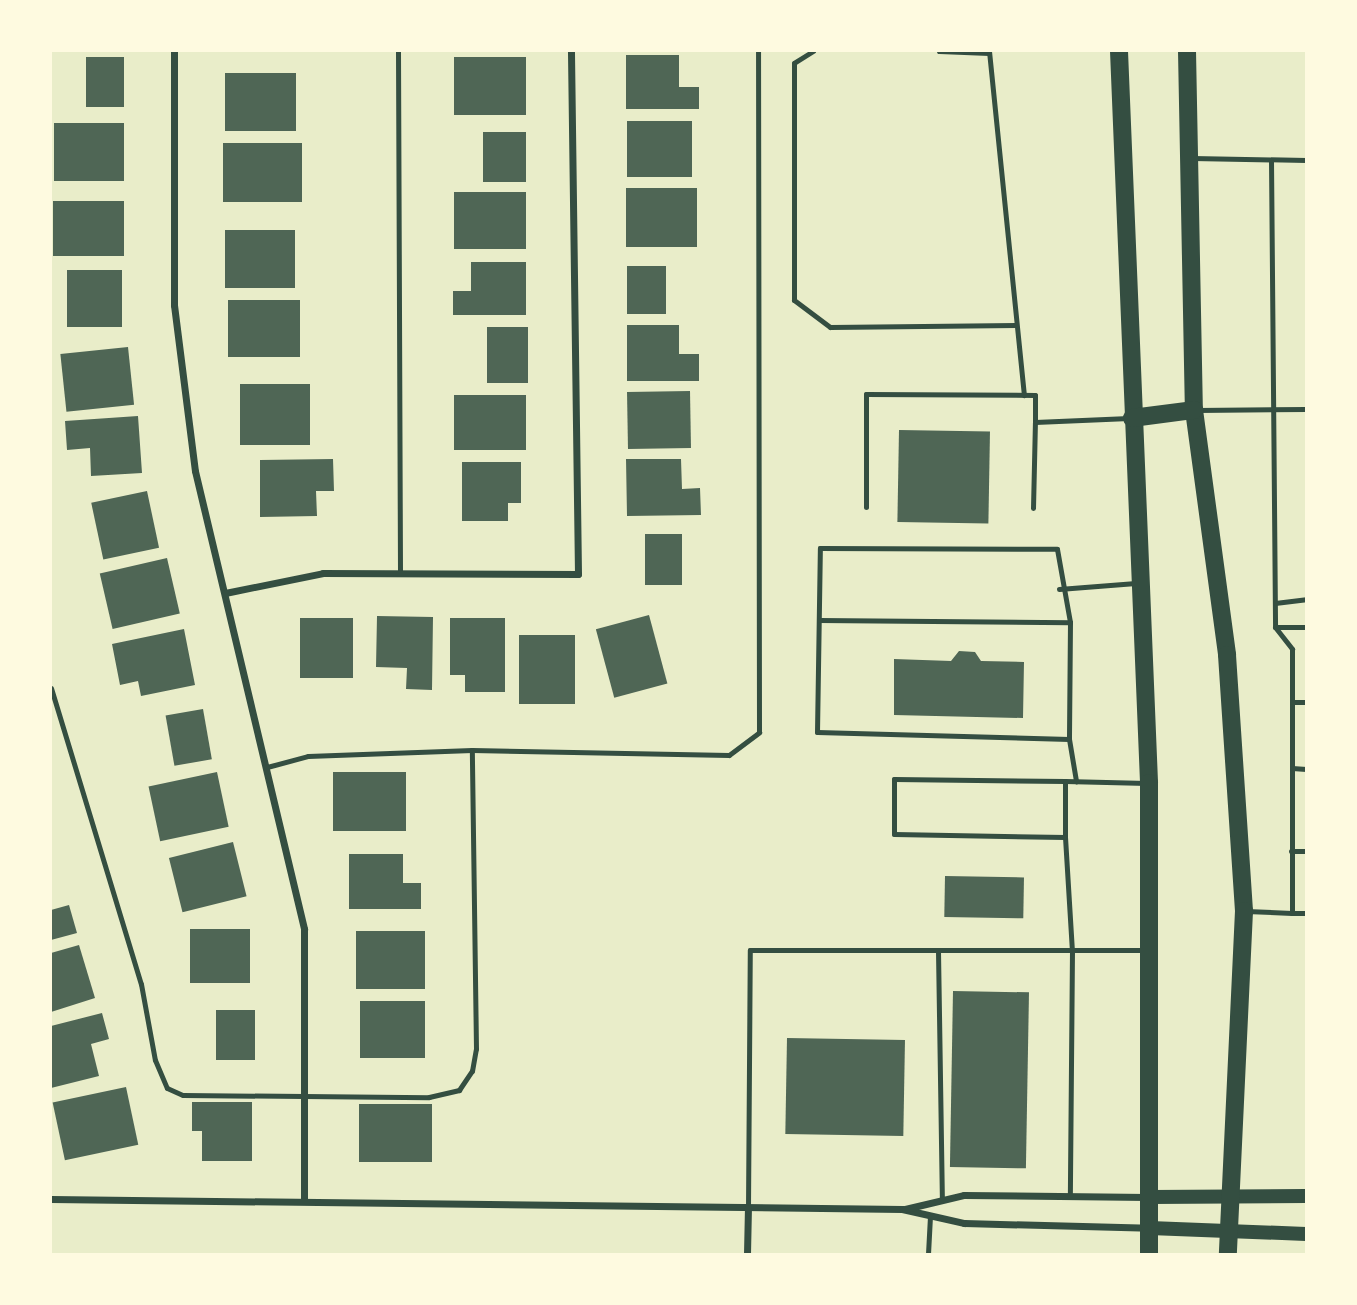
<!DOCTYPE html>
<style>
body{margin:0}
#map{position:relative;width:1357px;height:1305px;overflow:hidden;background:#e9edc9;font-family:Mulish,sans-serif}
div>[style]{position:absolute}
.building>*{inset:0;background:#4f6655;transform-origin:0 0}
.service>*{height:5px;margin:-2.5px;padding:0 2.5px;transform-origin:2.5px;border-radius:2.5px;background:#344e41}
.minor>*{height:7px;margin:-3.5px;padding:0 3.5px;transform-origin:3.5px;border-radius:3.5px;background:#344e41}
.secondary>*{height:14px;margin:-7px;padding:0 7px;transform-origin:7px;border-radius:7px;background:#344e41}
.primary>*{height:18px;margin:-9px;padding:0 9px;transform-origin:9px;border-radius:9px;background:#344e41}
span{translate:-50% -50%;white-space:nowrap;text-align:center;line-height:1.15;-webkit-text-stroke:7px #fefae0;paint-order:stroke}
.frame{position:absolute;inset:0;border:52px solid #fefae0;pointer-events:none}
</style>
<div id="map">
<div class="building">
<i style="clip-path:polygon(626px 55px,679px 55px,679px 87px,699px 87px,699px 109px,626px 109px)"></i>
<i style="left:86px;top:57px;width:38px;height:50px"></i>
<i style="left:454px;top:57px;width:72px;height:58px"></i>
<i style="left:225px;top:73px;width:71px;height:58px"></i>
<i style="left:627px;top:121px;width:65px;height:56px"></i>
<i style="left:54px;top:123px;width:70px;height:58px"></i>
<i style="left:483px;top:132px;width:43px;height:50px"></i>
<i style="left:223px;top:143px;width:79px;height:59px"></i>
<i style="left:626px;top:188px;width:71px;height:59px"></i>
<i style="left:454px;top:192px;width:72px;height:57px"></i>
<i style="left:124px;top:201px;width:55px;height:71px;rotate:90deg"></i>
<i style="left:225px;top:230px;width:70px;height:58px"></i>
<i style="clip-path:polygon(471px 262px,526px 262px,526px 315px,453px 315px,453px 291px,471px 291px)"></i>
<i style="left:627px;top:266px;width:39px;height:48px"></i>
<i style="left:67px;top:270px;width:55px;height:57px"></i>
<i style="left:228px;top:300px;width:72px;height:57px"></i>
<i style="clip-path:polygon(627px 325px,679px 325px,679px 354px,699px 354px,699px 381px,627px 381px)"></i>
<i style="left:487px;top:327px;width:41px;height:56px"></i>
<i style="left:128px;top:347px;width:58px;height:68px;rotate:84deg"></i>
<i style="left:240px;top:384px;width:70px;height:61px"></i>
<i style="left:690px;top:391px;width:57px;height:63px;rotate:89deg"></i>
<i style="left:454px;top:395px;width:72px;height:55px"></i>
<i style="clip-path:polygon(138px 416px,142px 473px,91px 476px,90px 448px,67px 450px,65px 421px)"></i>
<i style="left:899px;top:430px;width:91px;height:92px;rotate:1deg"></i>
<i style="clip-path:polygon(333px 459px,334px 491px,316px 491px,317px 516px,260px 517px,260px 460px)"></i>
<i style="clip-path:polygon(626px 459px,681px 459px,682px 489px,700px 488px,701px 515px,627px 516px)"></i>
<i style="clip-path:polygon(462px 462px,521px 462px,521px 503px,508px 503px,508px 521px,462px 521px)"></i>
<i style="left:147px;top:491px;width:58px;height:57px;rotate:78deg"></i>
<i style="left:645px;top:534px;width:37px;height:51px"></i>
<i style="left:167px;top:558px;width:57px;height:69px;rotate:77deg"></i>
<i style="left:649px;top:615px;width:71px;height:55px;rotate:75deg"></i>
<i style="clip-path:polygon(377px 616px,433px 617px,432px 690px,406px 689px,407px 668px,376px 667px)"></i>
<i style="left:300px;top:618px;width:53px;height:60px"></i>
<i style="clip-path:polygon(450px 618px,505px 618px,505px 692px,465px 692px,465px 675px,450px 675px)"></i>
<i style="clip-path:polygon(184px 629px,195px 685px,141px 696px,138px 681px,120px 685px,112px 644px)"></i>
<i style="left:519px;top:635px;width:56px;height:69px"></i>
<i style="clip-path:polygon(959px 651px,975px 652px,981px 661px,1024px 662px,1023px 718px,894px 715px,894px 659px,951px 661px)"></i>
<i style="left:203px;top:709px;width:51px;height:38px;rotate:80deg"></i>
<i style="left:217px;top:772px;width:56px;height:70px;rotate:78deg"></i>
<i style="left:333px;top:772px;width:73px;height:59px"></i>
<i style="left:233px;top:842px;width:56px;height:66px;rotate:76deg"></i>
<i style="clip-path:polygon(349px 854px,403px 854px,403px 883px,421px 883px,421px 909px,349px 909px)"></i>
<i style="left:945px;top:876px;width:79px;height:41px;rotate:1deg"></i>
<i style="clip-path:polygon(69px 905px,77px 933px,51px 940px,51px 910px)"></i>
<i style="left:190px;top:929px;width:60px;height:54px"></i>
<i style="left:356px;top:931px;width:69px;height:58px"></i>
<i style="clip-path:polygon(79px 945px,95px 998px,51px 1012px,51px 953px)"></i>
<i style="left:953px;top:991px;width:76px;height:176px;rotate:1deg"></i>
<i style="left:360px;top:1001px;width:65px;height:57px"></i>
<i style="left:216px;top:1010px;width:39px;height:50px"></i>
<i style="clip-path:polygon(102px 1013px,109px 1039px,91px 1044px,99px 1076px,51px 1088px,51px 1026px)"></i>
<i style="left:787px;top:1038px;width:118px;height:96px;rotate:1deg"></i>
<i style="left:126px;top:1087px;width:59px;height:75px;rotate:78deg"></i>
<i style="clip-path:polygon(192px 1102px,252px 1102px,252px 1161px,202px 1161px,202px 1131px,192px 1131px)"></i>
<i style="left:359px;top:1104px;width:73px;height:58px"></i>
</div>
<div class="service">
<i style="left:398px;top:51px;width:522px;rotate:89.78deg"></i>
<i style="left:813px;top:51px;width:22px;rotate:148deg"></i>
<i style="left:794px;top:63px;width:237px;rotate:90deg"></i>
<i style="left:794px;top:300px;width:45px;rotate:36.9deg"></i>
<i style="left:830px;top:327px;width:186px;rotate:-0.6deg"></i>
<i style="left:939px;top:51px;width:50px;rotate:2.3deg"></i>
<i style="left:989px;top:51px;width:346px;rotate:84.2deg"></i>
<i style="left:1192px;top:158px;width:114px;rotate:1deg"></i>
<i style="left:1271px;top:160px;width:467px;rotate:89.5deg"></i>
<i style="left:1275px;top:627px;width:28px;rotate:52deg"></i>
<i style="left:1292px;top:649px;width:264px;rotate:90deg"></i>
<i style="left:1292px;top:913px;width:14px"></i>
<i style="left:1197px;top:410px;width:109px;rotate:-0.5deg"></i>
<i style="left:866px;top:507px;width:113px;rotate:-90deg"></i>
<i style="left:866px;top:394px;width:169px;rotate:0.3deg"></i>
<i style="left:1035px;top:395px;width:27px;rotate:90deg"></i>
<i style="left:1035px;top:422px;width:94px;rotate:-2.4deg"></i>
<i style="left:1033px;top:508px;width:86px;rotate:-88.7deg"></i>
<i style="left:820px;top:548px;width:237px;rotate:0.2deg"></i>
<i style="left:1057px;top:549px;width:74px;rotate:79.9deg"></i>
<i style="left:1070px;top:622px;width:117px;rotate:90.5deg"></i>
<i style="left:1069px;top:739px;width:252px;rotate:-178.4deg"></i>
<i style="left:817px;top:732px;width:184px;rotate:-89.1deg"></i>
<i style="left:1059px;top:589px;width:77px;rotate:-4.5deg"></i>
<i style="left:1275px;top:603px;width:31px;rotate:-7deg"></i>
<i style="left:819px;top:620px;width:251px;rotate:0.5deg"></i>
<i style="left:1275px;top:627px;width:31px"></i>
<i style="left:51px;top:688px;width:309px;rotate:73.1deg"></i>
<i style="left:141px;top:984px;width:77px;rotate:79.6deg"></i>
<i style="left:155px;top:1060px;width:30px;rotate:67deg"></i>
<i style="left:167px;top:1088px;width:17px;rotate:24deg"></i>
<i style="left:183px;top:1095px;width:246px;rotate:0.5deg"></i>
<i style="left:429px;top:1097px;width:31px;rotate:-13deg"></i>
<i style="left:459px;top:1090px;width:23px;rotate:-56deg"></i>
<i style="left:472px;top:1071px;width:22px;rotate:-80deg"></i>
<i style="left:476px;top:1049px;width:299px;rotate:-90.8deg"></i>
<i style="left:1292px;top:702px;width:14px"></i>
<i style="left:1069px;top:739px;width:43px;rotate:80.5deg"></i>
<i style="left:267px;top:767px;width:42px;rotate:-15deg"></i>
<i style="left:308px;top:756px;width:164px;rotate:-2.1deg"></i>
<i style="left:472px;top:750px;width:257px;rotate:1.1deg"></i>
<i style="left:729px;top:755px;width:38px;rotate:-37deg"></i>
<i style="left:759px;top:732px;width:681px;rotate:-90.08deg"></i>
<i style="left:1292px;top:768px;width:14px;rotate:4deg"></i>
<i style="left:1065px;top:781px;width:56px;rotate:90deg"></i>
<i style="left:1065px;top:837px;width:171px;rotate:-179deg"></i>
<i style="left:894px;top:834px;width:55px;rotate:-90deg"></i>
<i style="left:894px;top:779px;width:171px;rotate:0.7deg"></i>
<i style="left:1065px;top:781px;width:82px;rotate:1.4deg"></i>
<i style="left:1065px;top:837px;width:113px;rotate:86.5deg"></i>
<i style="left:1072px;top:950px;width:246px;rotate:90.5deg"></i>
<i style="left:1291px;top:851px;width:15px"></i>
<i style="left:1246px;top:911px;width:46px;rotate:2.5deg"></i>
<i style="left:938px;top:951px;width:249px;rotate:89.1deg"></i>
<i style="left:748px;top:1208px;width:258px;rotate:-89.6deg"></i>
<i style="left:750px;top:950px;width:397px"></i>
<i style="left:928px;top:1254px;width:38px;rotate:-87deg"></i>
</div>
<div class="minor">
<i style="left:174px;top:51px;width:254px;rotate:90deg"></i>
<i style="left:174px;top:305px;width:167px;rotate:82.8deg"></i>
<i style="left:195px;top:471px;width:471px;rotate:76.6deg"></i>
<i style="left:304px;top:929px;width:271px;rotate:90deg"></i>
<i style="left:225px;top:593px;width:100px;rotate:-11.5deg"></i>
<i style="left:323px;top:573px;width:255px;rotate:0.2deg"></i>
<i style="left:578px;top:574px;width:523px;rotate:-90.77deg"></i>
<i style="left:51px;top:1199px;width:851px;rotate:0.67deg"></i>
<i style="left:902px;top:1209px;width:64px;rotate:12.7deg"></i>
<i style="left:964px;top:1223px;width:185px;rotate:1.5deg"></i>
<i style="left:905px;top:1209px;width:61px;rotate:-13.3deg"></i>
<i style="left:964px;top:1195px;width:183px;rotate:0.6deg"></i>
<i style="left:747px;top:1254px;width:46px;rotate:-88.8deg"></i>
</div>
<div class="secondary">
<i style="left:1151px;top:1197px;width:155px;rotate:-0.4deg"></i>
<i style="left:1150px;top:1228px;width:156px;rotate:2.2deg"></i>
</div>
<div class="primary">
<i style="left:1119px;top:51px;width:733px;rotate:87.65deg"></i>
<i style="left:1149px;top:783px;width:471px;rotate:90deg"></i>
<i style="left:1187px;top:51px;width:359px;rotate:88.9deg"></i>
<i style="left:1194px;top:410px;width:247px;rotate:82.3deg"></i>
<i style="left:1227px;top:655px;width:257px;rotate:86.2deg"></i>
<i style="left:1244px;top:911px;width:343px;rotate:92.7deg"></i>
<i style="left:1132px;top:418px;width:63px;rotate:-7.4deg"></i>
</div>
<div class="frame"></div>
</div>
